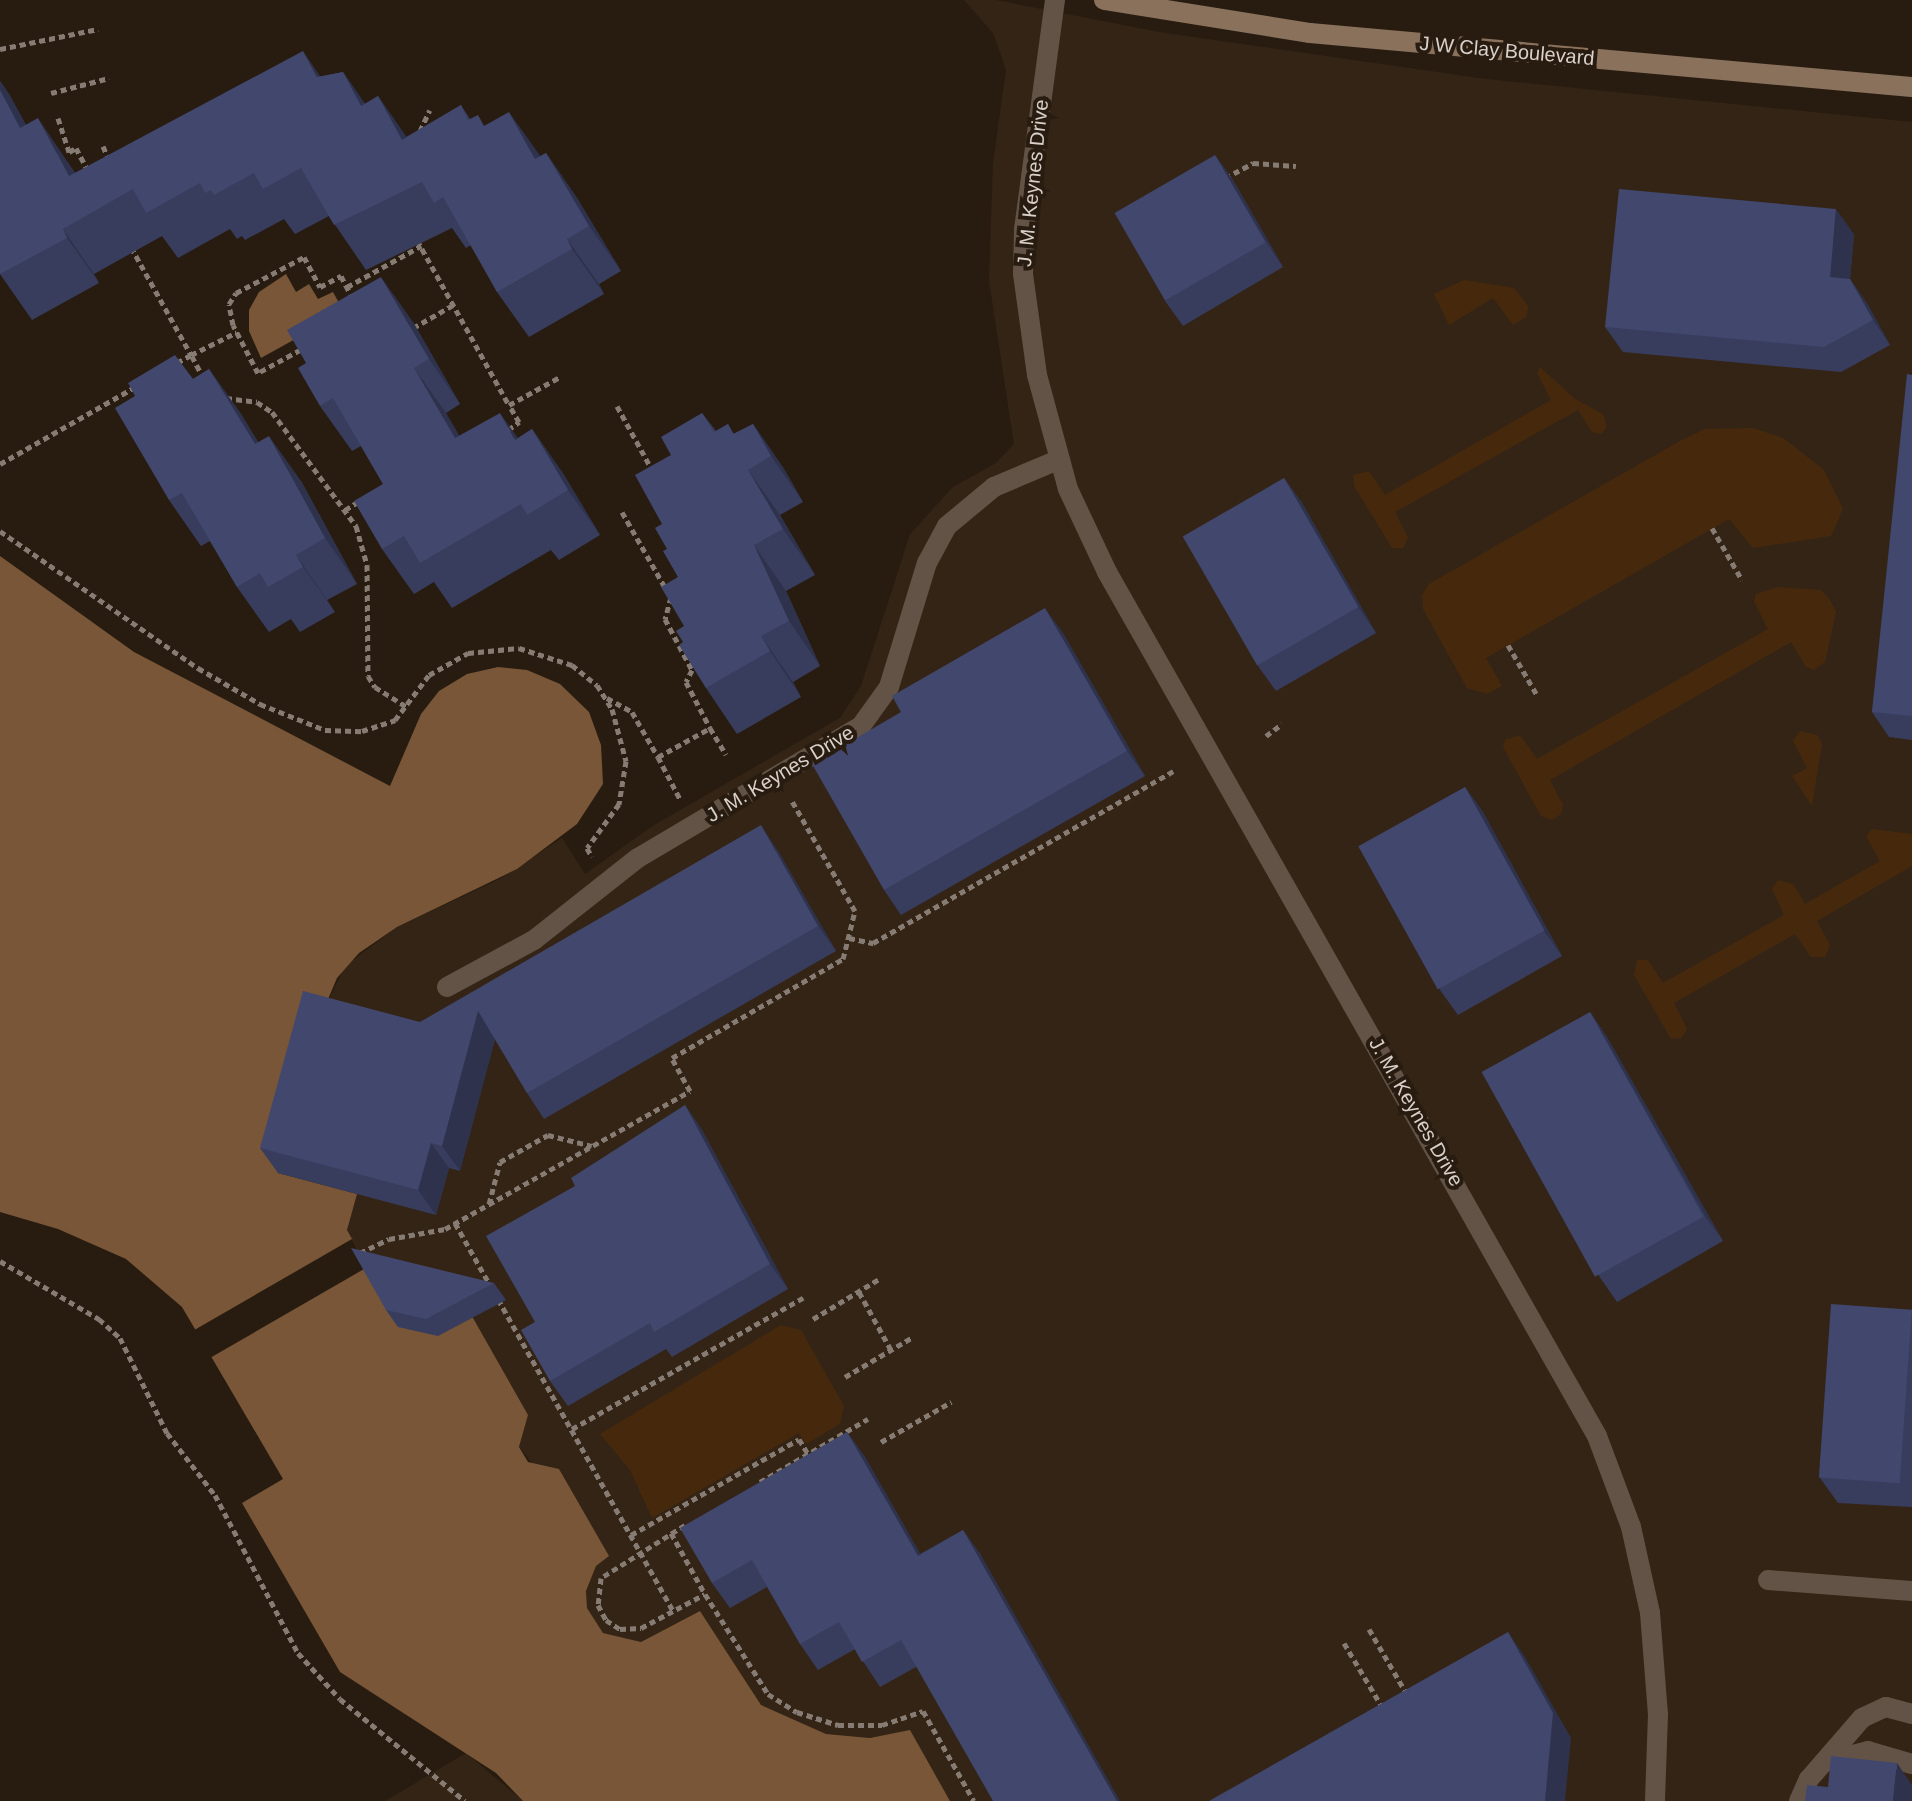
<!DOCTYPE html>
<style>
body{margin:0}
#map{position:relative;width:1912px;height:1801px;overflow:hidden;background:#281c11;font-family:Arial,sans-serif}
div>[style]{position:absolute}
.built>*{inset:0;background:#342415}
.green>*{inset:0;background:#46290c}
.water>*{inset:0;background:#785637}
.pier>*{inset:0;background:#281c11;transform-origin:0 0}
.path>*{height:5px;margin-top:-2.5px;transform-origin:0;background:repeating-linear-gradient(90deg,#867c73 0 6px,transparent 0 10px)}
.lane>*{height:20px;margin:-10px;padding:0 10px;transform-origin:10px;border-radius:10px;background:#635346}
.street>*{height:20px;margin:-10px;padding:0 10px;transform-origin:10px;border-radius:10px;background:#635346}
.secondary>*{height:20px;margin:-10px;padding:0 10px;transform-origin:10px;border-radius:10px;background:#89715c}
.wall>*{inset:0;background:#383d5e}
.shaded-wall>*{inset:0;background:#2e324c}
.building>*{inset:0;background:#41476d;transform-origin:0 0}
span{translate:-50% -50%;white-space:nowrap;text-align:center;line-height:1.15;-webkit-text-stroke:8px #281c11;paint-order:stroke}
.street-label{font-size:20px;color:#d9d0c9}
</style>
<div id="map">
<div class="built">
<i style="clip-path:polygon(964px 0,996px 0,1159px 32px,1486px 79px,1912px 122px,1912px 1801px,950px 1801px,910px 1731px,870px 1738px,826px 1734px,761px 1705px,700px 1611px,641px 1642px,603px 1633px,587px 1608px,586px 1591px,596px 1566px,608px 1556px,519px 1447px,528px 1415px,368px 1267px,347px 1230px,278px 1173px,321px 1016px,345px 966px,397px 927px,500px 879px,562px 838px,585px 874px,654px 825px,840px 718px,861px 686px,910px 534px,953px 487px,996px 463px,1014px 444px,989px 281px,993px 163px,1006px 70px,993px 33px)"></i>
<i style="clip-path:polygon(466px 1753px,523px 1801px,385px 1801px)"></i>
</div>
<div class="green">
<i style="clip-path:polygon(1464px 280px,1514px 288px,1528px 306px,1527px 316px,1513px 325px,1493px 298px,1449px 325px,1434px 294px)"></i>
<i style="clip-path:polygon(1540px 367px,1575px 399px,1603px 414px,1607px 427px,1601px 434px,1592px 432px,1578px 410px,1395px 512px,1408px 538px,1403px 548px,1392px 548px,1354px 486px,1353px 475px,1369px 471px,1385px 495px,1551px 400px,1537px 373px)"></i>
<i style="clip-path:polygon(1753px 428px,1783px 438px,1824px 470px,1843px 509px,1831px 536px,1753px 548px,1729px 519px,1486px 658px,1502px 686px,1487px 694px,1467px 688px,1423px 609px,1422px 595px,1429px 584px,1680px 441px,1705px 429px)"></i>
<i style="clip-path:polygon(1778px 587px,1821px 590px,1830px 600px,1836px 612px,1825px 662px,1814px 670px,1806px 667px,1791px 642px,1550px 780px,1563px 805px,1561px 814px,1552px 820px,1541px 816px,1503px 747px,1505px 740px,1520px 735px,1537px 759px,1768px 629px,1754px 601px,1756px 594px)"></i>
<i style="clip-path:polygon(1800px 731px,1817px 735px,1822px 744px,1812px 806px,1792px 776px,1807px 768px,1793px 741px)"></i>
<i style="clip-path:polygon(1872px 829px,1912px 834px,1912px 866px,1817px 921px,1830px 945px,1825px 957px,1811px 957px,1795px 934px,1674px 1003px,1687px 1029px,1682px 1038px,1671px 1039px,1634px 975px,1637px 960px,1648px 960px,1663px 983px,1784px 915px,1772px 889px,1778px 880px,1793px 884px,1805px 904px,1880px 861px,1866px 836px)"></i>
<i style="clip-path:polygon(781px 1325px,801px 1330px,844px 1406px,840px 1424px,806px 1444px,799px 1433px,652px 1518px,630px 1470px,600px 1434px)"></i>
</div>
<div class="water">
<i style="clip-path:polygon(286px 274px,296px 292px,309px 284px,318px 299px,333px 292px,344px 312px,261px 358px,249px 331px,249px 310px,259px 292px)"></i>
<i style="clip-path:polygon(0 556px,134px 652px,390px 786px,421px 714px,439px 691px,467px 674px,498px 667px,527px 670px,560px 684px,589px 712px,601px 745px,603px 784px,577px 824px,517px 869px,397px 927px,359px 953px,337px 978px,321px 1016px,278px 1173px,357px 1194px,347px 1230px,368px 1267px,473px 1318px,528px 1415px,519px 1447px,528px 1462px,559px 1469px,609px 1556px,596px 1566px,586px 1591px,587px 1608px,603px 1633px,641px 1642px,700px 1611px,761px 1705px,826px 1734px,870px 1738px,910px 1730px,950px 1801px,523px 1801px,496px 1773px,340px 1672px,242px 1503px,283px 1479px,182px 1307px,126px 1259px,58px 1229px,0 1212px)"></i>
</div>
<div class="pier">
<i style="left:352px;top:1239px;width:32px;height:185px;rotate:60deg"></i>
</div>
<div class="path">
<i style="left:0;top:49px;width:100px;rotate:-11.5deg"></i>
<i style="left:51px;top:93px;width:60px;rotate:-14.5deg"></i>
<i style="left:58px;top:118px;width:36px;rotate:72deg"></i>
<i style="left:69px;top:152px;width:8px;rotate:-30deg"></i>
<i style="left:76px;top:148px;width:27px;rotate:62deg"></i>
<i style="left:420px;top:131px;width:23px;rotate:-65deg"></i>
<i style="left:103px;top:146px;width:15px;rotate:67deg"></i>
<i style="left:1225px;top:178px;width:32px;rotate:-28deg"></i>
<i style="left:1253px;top:163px;width:43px;rotate:4deg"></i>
<i style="left:417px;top:240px;width:189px;rotate:60.9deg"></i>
<i style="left:509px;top:405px;width:58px;rotate:-28.8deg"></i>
<i style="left:131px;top:247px;width:124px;rotate:60.9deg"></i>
<i style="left:191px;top:355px;width:18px;rotate:151deg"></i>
<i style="left:304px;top:257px;width:34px;rotate:62deg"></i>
<i style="left:320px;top:287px;width:24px;rotate:-28deg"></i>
<i style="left:341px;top:276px;width:45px;rotate:62.3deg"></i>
<i style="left:362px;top:316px;width:119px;rotate:151.3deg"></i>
<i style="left:258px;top:373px;width:54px;rotate:-117.5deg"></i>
<i style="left:233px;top:325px;width:21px;rotate:-101deg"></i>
<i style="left:229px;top:304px;width:13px;rotate:-58deg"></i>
<i style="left:236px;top:293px;width:77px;rotate:-27.9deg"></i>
<i style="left:347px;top:287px;width:85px;rotate:-29deg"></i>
<i style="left:413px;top:328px;width:46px;rotate:-29.9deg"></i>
<i style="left:204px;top:379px;width:27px;rotate:-118deg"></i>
<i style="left:191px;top:355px;width:51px;rotate:-26.6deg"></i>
<i style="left:226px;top:398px;width:31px;rotate:7deg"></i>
<i style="left:257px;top:402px;width:18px;rotate:34deg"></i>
<i style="left:272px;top:412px;width:142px;rotate:53.6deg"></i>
<i style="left:356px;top:526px;width:41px;rotate:74.2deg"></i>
<i style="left:367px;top:565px;width:111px;rotate:89.5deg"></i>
<i style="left:368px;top:676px;width:13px;rotate:58deg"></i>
<i style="left:375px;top:687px;width:38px;rotate:32deg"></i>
<i style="left:617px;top:406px;width:68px;rotate:61.2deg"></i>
<i style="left:508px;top:430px;width:14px;rotate:-36deg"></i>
<i style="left:519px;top:422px;width:20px;rotate:-120deg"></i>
<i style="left:0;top:464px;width:155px;rotate:-29.7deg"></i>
<i style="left:345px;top:510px;width:19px;rotate:-32deg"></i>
<i style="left:622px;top:512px;width:89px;rotate:60.3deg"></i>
<i style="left:1712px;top:528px;width:60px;rotate:60deg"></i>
<i style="left:0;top:531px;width:241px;rotate:34.7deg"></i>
<i style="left:198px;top:668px;width:72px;rotate:30.1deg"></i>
<i style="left:260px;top:704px;width:70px;rotate:21.8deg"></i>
<i style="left:325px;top:730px;width:37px;rotate:2deg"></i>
<i style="left:362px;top:731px;width:35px;rotate:-18deg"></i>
<i style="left:395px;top:720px;width:56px;rotate:-52.9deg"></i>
<i style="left:429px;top:675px;width:45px;rotate:-29.4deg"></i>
<i style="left:468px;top:653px;width:51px;rotate:-5.6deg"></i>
<i style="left:519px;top:648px;width:56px;rotate:17.8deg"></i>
<i style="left:572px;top:665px;width:32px;rotate:39deg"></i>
<i style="left:597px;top:685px;width:28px;rotate:58deg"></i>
<i style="left:612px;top:709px;width:54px;rotate:74.9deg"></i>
<i style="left:626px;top:761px;width:44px;rotate:99.2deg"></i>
<i style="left:619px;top:804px;width:54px;rotate:126deg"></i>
<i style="left:587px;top:848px;width:10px;rotate:61deg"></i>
<i style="left:671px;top:597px;width:23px;rotate:105deg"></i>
<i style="left:665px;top:619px;width:58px;rotate:62.1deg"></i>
<i style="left:692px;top:670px;width:13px;rotate:117deg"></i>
<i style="left:686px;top:682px;width:52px;rotate:62.4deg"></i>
<i style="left:1508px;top:645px;width:58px;rotate:59.9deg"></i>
<i style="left:607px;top:698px;width:29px;rotate:29deg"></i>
<i style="left:632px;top:712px;width:52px;rotate:60deg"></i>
<i style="left:658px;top:757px;width:60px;rotate:-29.1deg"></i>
<i style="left:710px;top:728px;width:31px;rotate:59deg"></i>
<i style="left:1266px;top:736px;width:20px;rotate:-37deg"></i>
<i style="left:658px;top:757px;width:47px;rotate:62.4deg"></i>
<i style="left:849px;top:938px;width:25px;rotate:12deg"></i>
<i style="left:873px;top:943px;width:346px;rotate:-29.8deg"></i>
<i style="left:489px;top:1204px;width:43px;rotate:-75.3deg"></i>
<i style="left:500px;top:1162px;width:55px;rotate:-29.4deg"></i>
<i style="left:548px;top:1135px;width:45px;rotate:14deg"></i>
<i style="left:455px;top:1223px;width:73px;rotate:60.6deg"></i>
<i style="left:360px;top:1253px;width:32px;rotate:-26deg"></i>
<i style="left:389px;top:1239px;width:57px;rotate:-10.1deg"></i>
<i style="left:445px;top:1229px;width:281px;rotate:-29.4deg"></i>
<i style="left:690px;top:1091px;width:38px;rotate:-119deg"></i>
<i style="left:672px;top:1058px;width:198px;rotate:-30.1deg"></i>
<i style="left:843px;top:959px;width:49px;rotate:-76deg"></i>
<i style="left:855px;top:911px;width:127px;rotate:-119.8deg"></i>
<i style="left:0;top:1261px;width:115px;rotate:30.4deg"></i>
<i style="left:99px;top:1319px;width:28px;rotate:42deg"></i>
<i style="left:120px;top:1338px;width:106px;rotate:63.7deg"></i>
<i style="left:167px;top:1433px;width:78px;rotate:52.3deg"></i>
<i style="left:215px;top:1495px;width:178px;rotate:62.3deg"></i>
<i style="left:298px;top:1653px;width:62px;rotate:47.6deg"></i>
<i style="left:340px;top:1699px;width:161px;rotate:39.2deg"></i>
<i style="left:859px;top:1292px;width:66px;rotate:61.1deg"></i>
<i style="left:498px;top:1299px;width:359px;rotate:60.7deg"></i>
<i style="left:813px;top:1319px;width:77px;rotate:-31.2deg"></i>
<i style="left:845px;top:1377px;width:79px;rotate:-30.5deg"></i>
<i style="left:572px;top:1429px;width:266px;rotate:-29.6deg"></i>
<i style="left:881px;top:1442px;width:81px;rotate:-29.7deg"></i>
<i style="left:760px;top:1482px;width:125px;rotate:-30.3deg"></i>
<i style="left:685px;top:1525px;width:99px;rotate:147.8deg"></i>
<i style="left:601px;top:1578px;width:27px;rotate:96deg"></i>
<i style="left:598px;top:1605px;width:17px;rotate:62deg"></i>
<i style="left:606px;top:1620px;width:17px;rotate:33deg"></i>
<i style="left:620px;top:1629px;width:21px;rotate:-3deg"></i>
<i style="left:641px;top:1628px;width:72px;rotate:-28deg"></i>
<i style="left:705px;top:1594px;width:118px;rotate:57.8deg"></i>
<i style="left:768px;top:1694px;width:34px;rotate:32deg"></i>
<i style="left:797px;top:1712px;width:43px;rotate:17.6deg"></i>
<i style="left:838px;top:1725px;width:44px"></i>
<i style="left:882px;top:1725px;width:43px;rotate:-18.9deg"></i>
<i style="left:923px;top:1711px;width:103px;rotate:60.5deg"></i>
<i style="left:671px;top:1533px;width:70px;rotate:60.9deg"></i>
<i style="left:631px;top:1535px;width:193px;rotate:-29.7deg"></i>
<i style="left:799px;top:1439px;width:17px;rotate:59deg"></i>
<i style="left:1369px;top:1629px;width:78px;rotate:59.8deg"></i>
<i style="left:1344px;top:1643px;width:78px;rotate:59.2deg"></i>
</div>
<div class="lane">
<i style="left:1768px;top:1580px;width:144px;rotate:4.4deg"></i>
<i style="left:1825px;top:1762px;width:44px;rotate:-14.3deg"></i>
<i style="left:1868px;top:1751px;width:46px;rotate:16.5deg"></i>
<i style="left:1799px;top:1801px;width:24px;rotate:-66deg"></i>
<i style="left:1809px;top:1779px;width:81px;rotate:-49deg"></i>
<i style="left:1862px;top:1718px;width:26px;rotate:-25deg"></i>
<i style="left:1886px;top:1707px;width:27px;rotate:15deg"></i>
</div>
<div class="street">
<i style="left:1055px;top:0;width:232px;rotate:97.7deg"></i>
<i style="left:1024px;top:230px;width:44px;rotate:91.3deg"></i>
<i style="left:1023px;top:274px;width:102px;rotate:82.1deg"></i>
<i style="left:1037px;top:375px;width:118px;rotate:74.8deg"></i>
<i style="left:1068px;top:489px;width:92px;rotate:64.8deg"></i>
<i style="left:1107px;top:572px;width:993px;rotate:60.44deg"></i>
<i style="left:1597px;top:1436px;width:97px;rotate:69.5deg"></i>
<i style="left:1631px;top:1527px;width:88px;rotate:77.5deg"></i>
<i style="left:1650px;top:1613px;width:101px;rotate:85.5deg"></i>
<i style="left:1658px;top:1714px;width:87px;rotate:92deg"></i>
<i style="left:447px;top:987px;width:99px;rotate:-28.4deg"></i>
<i style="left:534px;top:940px;width:132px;rotate:-38.3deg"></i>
<i style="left:638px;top:858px;width:259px;rotate:-30.6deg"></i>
<i style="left:861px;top:726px;width:48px;rotate:-54.3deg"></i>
<i style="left:889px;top:687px;width:130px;rotate:-73deg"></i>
<i style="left:927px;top:563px;width:42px;rotate:-61.6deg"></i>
<i style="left:947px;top:526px;width:61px;rotate:-39.7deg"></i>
<i style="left:994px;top:487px;width:69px;rotate:-22.9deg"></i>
</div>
<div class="secondary">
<i style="left:1104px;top:0;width:209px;rotate:9.1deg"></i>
<i style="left:1310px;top:33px;width:604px;rotate:5.13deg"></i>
</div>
<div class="wall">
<i style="clip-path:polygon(343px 72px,365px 104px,378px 96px,406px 137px,461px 105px,470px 119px,485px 126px,540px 156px,546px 153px,577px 198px,621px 271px,599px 284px,604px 294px,529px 337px,497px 292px,471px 245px,466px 248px,452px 228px,366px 270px,329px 216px,295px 234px,284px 219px,245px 240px,242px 236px,237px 239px,230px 229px,178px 258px,162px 236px,94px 274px,99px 283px,32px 320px,0 274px,0 81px,9px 94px,26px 125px,69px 164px,75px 173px,320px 77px)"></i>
<i style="clip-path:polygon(1215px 155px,1233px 180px,1283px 267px,1183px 326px,1165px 301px)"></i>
<i style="clip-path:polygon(1854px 234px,1850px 279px,1868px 305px,1890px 345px,1841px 372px,1623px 352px,1605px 327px)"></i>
<i style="clip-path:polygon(413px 322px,460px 404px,446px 413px,459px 436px,518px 438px,532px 429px,564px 475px,600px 535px,559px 560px,551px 550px,452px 608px,434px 582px,414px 594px,382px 549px,383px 484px,361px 446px,352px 451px,320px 406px)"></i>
<i style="clip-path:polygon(209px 369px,241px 414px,258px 442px,301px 481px,357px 584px,327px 600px,335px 612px,300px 632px,291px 619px,269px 632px,237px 587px,210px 541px,201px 546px,169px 500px,193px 379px)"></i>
<i style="clip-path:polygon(1912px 375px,1912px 740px,1889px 737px,1872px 712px)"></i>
<i style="clip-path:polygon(702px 413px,716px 431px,728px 424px,734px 434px,753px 424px,784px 469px,803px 502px,780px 515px,815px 575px,786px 591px,820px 666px,793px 682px,801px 697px,737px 734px,706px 688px,683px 642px,684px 626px,678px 577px,667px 549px,662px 524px)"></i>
<i style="clip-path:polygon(1284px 478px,1302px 503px,1376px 633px,1276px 691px,1258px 666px)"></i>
<i style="clip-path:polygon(1063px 633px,1145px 776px,901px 915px,884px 890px)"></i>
<i style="clip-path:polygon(1465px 787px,1483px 812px,1562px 956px,1458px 1015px,1440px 990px)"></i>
<i style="clip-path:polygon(778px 851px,836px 951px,544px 1119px,527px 1093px,495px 1039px,460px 1171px,449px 1168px,436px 1215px,278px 1173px,260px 1148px,420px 1022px)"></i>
<i style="clip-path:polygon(1590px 1012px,1607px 1037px,1723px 1241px,1617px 1302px,1599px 1276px)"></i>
<i style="clip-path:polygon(685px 1105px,702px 1130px,788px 1289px,672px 1357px,666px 1349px,568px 1406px,550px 1381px,535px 1322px,575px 1186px)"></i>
<i style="clip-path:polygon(494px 1283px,506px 1300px,438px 1336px,398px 1327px,386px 1310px)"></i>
<i style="clip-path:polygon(1912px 1309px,1912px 1507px,1838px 1503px,1820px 1478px)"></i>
<i style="clip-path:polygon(847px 1432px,865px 1457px,920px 1554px,963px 1530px,981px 1555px,916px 1667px,880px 1687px,855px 1649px,818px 1670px,800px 1644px,767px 1587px,730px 1608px,712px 1583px)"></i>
</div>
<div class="shaded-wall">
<i style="clip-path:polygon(303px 51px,334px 97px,317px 77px)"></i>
<i style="clip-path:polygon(343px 72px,374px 117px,361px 106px)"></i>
<i style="clip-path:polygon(0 81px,9px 94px,52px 173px,20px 128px,0 90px)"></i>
<i style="clip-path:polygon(378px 96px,410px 142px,402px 140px)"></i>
<i style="clip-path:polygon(509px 112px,541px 157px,535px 159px)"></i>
<i style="clip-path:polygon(38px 118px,69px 164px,95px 211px,69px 176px)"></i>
<i style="clip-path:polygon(546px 153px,577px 198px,621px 271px,589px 226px)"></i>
<i style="clip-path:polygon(1215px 155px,1233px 180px,1283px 267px,1266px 242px)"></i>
<i style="clip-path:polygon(1836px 209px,1854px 234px,1848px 302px,1830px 277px)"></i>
<i style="clip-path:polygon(63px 229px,94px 274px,99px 283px,67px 238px)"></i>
<i style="clip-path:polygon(567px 239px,599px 284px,604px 294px,572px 249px)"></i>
<i style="clip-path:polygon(381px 277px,413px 322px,460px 404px,429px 359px)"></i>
<i style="clip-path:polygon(1850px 279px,1868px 305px,1890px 345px,1873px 320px)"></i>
<i style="clip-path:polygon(414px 368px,446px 413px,487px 483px,455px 438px)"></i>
<i style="clip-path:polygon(209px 369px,241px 414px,287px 490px,255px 444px)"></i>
<i style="clip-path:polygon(500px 413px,532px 458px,515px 440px)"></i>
<i style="clip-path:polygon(753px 424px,784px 469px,803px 502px,771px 456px)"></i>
<i style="clip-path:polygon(532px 429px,564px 475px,600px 535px,568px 490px)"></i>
<i style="clip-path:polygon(269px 436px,301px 481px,357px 584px,325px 538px)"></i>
<i style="clip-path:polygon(748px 470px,780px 515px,815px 575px,783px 529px)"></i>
<i style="clip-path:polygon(1284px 478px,1302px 503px,1376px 633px,1358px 607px)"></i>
<i style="clip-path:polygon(754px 545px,786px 591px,820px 666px,789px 621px)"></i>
<i style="clip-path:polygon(296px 555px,327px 600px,335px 612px,303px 567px)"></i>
<i style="clip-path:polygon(1045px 608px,1063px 633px,1145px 776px,1127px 751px)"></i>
<i style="clip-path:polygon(761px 636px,793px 682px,801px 697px,770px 651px)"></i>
<i style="clip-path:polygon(1465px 787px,1483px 812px,1562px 956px,1544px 931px)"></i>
<i style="clip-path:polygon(761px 825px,778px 851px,836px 951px,818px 926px)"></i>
<i style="clip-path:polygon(478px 1011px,496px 1036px,460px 1171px,442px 1146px)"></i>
<i style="clip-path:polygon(1590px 1012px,1607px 1037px,1723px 1241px,1705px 1216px)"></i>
<i style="clip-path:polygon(685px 1105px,702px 1130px,788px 1289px,770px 1264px)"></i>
<i style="clip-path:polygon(431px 1143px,449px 1168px,436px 1215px,418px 1190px)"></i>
<i style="clip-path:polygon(847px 1432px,865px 1457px,936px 1581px,918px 1556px)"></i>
<i style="clip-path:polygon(963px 1530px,981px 1555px,1120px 1801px,1117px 1801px)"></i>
<i style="clip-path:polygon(1508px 1632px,1525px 1657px,1571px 1738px,1565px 1801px,1545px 1801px)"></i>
<i style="clip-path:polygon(1897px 1763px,1912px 1785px,1912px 1801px,1893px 1801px)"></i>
</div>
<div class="building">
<i style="clip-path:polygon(303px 51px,317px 77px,343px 72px,361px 106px,378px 96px,402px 140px,461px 105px,468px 120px,478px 115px,484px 126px,509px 112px,535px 159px,546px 153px,589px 226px,567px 239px,572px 249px,497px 292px,443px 197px,434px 203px,422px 182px,334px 225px,301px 168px,263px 189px,254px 173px,214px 195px,211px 190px,205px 193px,200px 183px,146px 213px,133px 189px,63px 229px,67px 238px,0 274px,0 90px,20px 128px,38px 118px,69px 176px)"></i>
<i style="left:1215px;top:155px;width:101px;height:116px;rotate:60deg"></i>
<i style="clip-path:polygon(1619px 189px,1836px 209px,1830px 277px,1850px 279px,1873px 320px,1824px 347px,1605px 327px)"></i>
<i style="clip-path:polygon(381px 277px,429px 359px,414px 368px,455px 438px,500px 413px,515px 440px,532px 429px,568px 490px,527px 515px,521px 504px,420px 563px,404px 536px,382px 549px,354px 501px,383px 484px,333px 398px,320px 406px,298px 368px,306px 363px,287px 330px)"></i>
<i style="clip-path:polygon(175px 355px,193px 379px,209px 369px,255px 444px,269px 436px,325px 538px,296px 555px,303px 567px,268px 587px,260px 573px,237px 587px,182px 493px,169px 500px,115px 408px,135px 396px,128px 383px)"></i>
<i style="clip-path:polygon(1907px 374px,1912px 375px,1912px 716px,1872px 712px)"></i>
<i style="clip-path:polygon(702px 413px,714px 432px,728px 424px,733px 434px,753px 424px,771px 456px,748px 470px,783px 529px,754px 545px,789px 621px,761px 636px,770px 651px,706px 688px,679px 645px,683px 642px,676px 631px,684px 626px,661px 587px,678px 577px,663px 551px,667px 549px,655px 528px,662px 524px,635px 475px,671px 455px,661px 437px)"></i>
<i style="left:1284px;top:478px;width:149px;height:117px;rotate:60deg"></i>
<i style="clip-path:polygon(1045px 608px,1127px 751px,884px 890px,812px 764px,901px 712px,892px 696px)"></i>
<i style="left:1465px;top:787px;width:164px;height:122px;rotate:61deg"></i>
<i style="clip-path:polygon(761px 825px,818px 926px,527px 1093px,478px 1011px,442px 1146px,431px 1143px,418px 1190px,260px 1148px,303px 991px,420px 1022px)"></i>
<i style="left:1590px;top:1012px;width:234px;height:124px;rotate:61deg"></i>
<i style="clip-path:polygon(685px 1105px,770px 1264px,654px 1332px,650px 1323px,550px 1381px,521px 1330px,535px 1322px,486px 1236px,575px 1186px,571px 1178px)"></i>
<i style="clip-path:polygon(351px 1248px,494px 1283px,426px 1319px,386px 1310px)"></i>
<i style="left:1831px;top:1304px;width:81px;height:174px;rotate:4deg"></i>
<i style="clip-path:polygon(847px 1432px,918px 1556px,963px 1530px,1117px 1801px,993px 1801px,901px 1640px,862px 1662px,839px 1622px,800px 1644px,752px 1560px,712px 1583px,680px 1528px)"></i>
<i style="clip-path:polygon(1508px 1632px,1553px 1713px,1545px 1801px,1209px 1801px)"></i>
<i style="clip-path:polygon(1831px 1756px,1897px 1763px,1893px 1801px,1805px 1801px,1807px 1785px,1828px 1787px)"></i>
</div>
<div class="street-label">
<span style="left:1507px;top:51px;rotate:5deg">J W Clay Boulevard</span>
<span style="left:1033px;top:183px;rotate:-84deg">J. M. Keynes Drive</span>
<span style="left:780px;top:774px;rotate:-31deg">J. M. Keynes Drive</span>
<span style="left:1416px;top:1112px;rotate:60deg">J. M. Keynes Drive</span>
</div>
</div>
